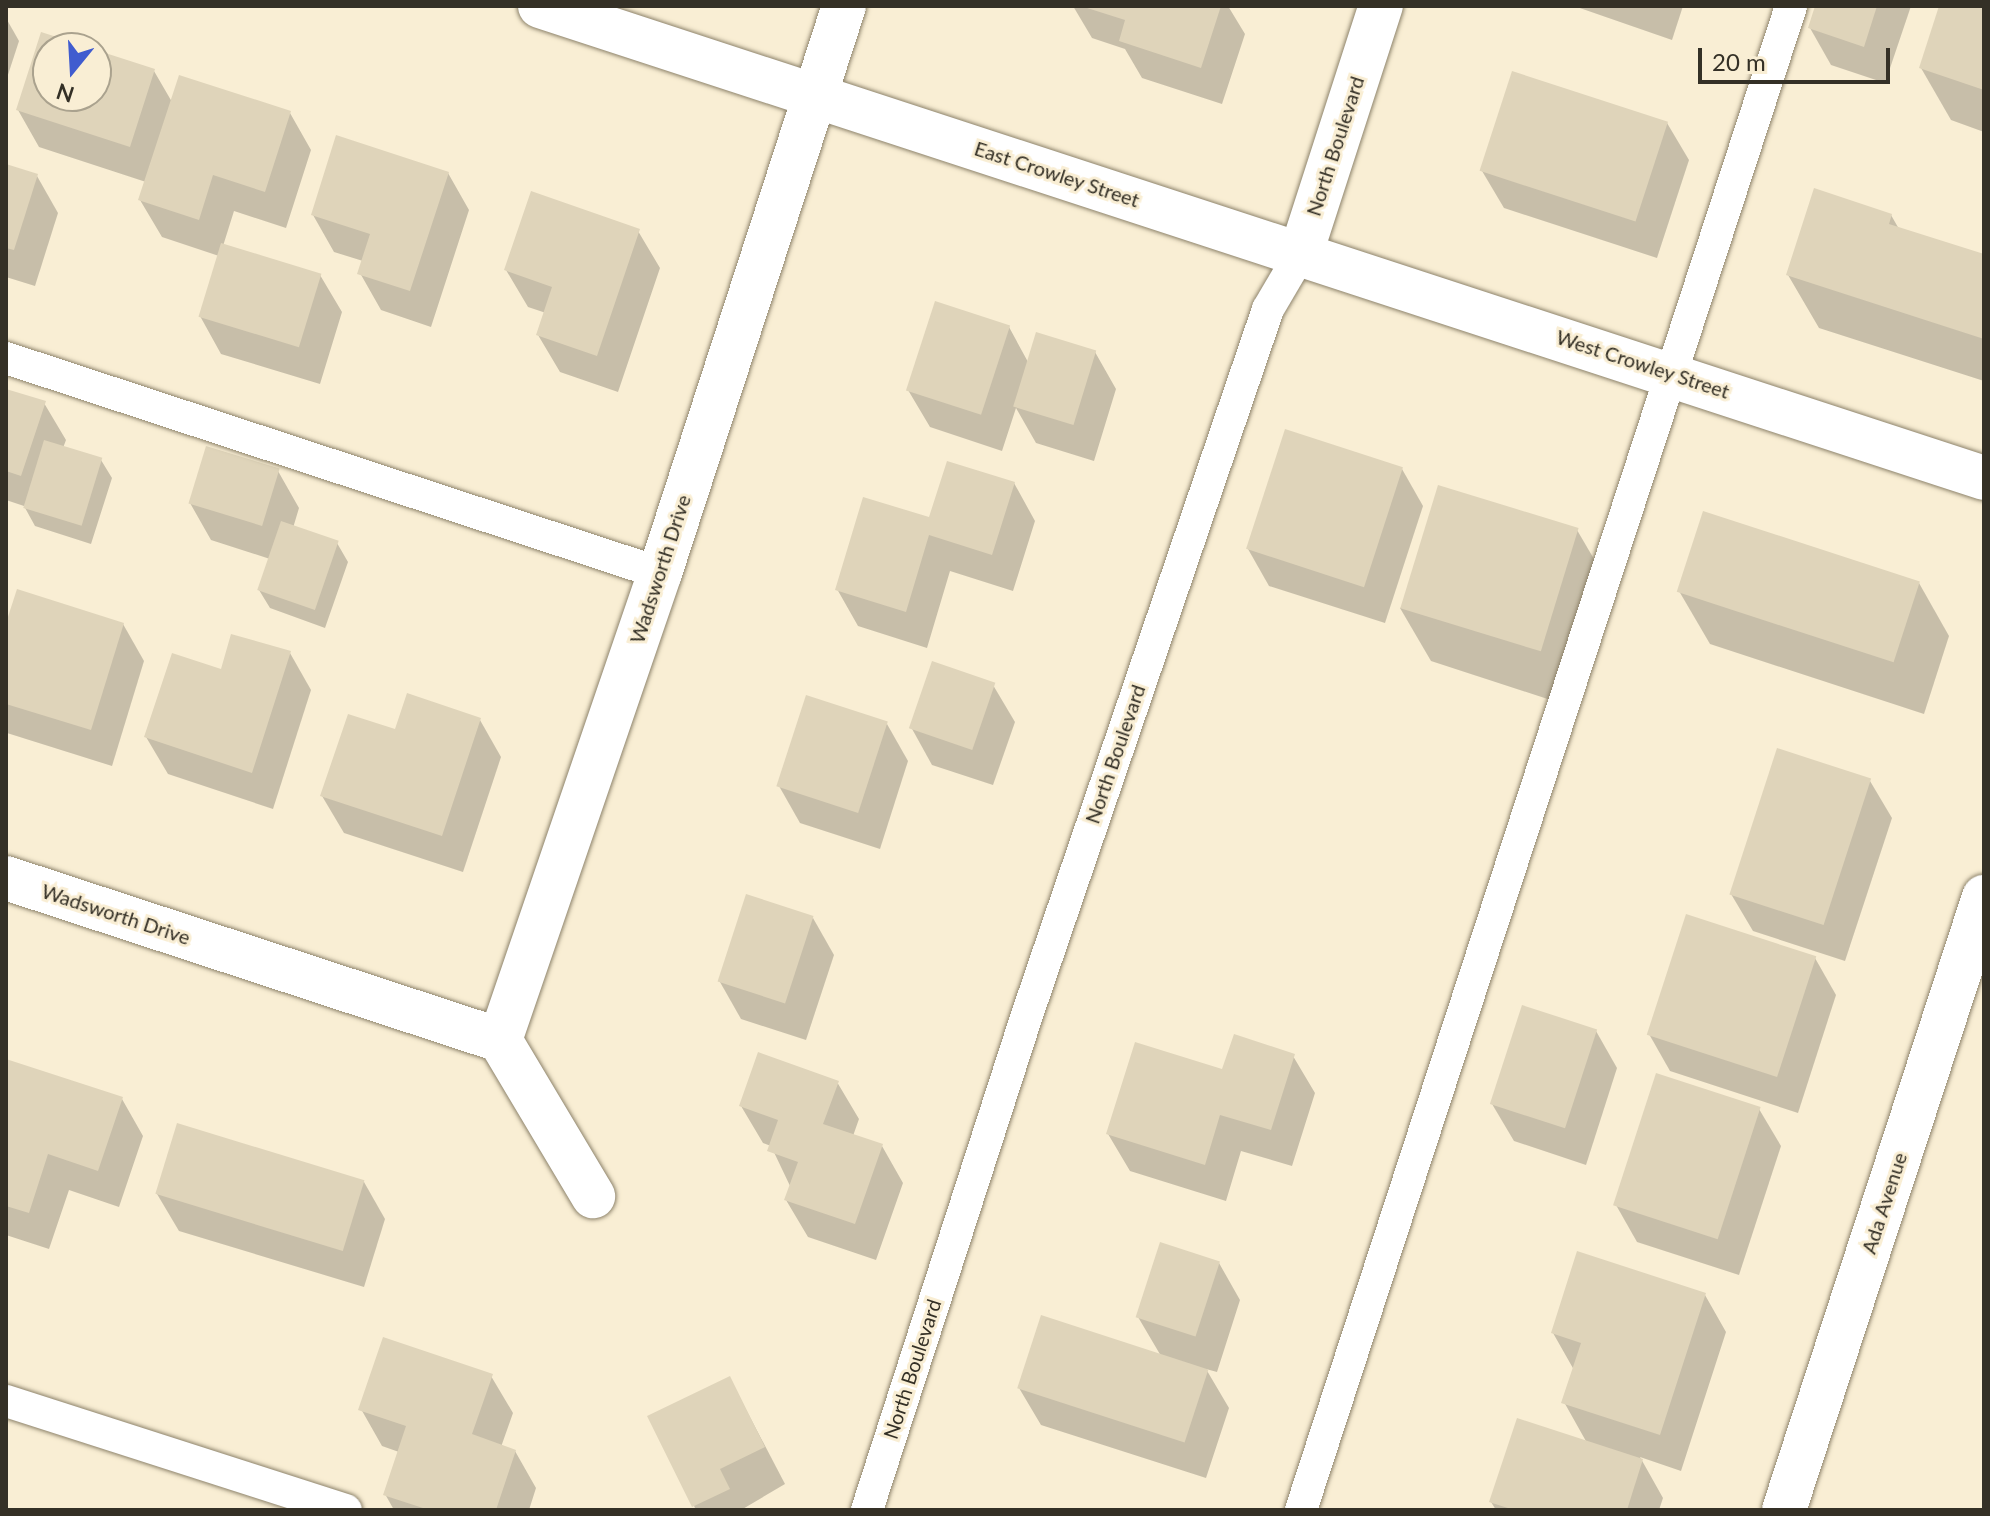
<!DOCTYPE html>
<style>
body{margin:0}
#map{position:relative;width:1990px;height:1516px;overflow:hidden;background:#f9eed4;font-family:Lato,sans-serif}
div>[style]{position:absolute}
.shadow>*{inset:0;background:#0003}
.building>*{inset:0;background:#dfd4ba;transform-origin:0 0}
.roads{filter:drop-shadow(0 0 2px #8d836b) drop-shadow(0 0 2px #8d836b)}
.service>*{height:32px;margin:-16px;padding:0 16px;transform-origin:16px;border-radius:16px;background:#fff}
.minor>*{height:44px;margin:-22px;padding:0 22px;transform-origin:22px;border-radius:22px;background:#fff}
span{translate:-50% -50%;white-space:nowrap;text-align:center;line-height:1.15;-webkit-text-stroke:6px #f9eed4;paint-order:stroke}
.street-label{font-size:20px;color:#343026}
.frame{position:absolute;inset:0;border:8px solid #343026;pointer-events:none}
.north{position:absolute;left:32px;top:32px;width:80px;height:80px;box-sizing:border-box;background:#f9eed4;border:2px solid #aaa28e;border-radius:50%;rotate:198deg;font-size:22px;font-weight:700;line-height:32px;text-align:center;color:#343026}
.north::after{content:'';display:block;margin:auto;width:28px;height:36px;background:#405ccf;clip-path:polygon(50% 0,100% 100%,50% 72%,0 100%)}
.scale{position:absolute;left:1698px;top:48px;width:192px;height:36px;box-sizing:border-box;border:4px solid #343026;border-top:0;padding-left:10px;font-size:24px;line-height:28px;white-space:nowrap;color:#343026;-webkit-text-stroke:6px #f9eed4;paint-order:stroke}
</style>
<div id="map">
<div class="shadow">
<i style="clip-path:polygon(1073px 6px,1228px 6px,1245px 34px,1222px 104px,1142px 78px,1125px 49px,1092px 38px)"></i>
<i style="clip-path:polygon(1574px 6px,1683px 6px,1672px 40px)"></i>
<i style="clip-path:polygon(1817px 6px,1911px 6px,1885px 83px,1831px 65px,1810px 28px)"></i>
<i style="clip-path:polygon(1941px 6px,1984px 6px,1984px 132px,1951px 120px,1921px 68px)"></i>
<i style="clip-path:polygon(6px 18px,19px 41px,6px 81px)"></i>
<i style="clip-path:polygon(42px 35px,83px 48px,48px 48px,48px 96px,96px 96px,96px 52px,154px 71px,172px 102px,290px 113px,311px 150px,286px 228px,234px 211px,223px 246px,320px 275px,342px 312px,320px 384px,221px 354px,200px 316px,219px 256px,162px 237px,140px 200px,146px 182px,39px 147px,18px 110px)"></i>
<i style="clip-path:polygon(1667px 123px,1689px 160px,1657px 258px,1504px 208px,1482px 171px)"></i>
<i style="clip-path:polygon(6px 166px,37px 176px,58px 213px,35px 286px,6px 277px)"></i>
<i style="clip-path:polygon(448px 173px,469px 210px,431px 327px,381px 310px,360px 273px,363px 261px,334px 252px,313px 215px)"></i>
<i style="clip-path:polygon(1891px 215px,1899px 229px,1984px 257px,1984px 381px,1819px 328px,1788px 275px)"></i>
<i style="clip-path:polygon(638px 231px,660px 268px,618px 392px,560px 372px,538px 335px,546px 313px,528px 307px,506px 270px)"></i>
<i style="clip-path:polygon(1009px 327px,1028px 362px,1095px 352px,1116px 389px,1094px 461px,1036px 443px,1016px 408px,1002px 451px,930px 427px,908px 390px)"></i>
<i style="clip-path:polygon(6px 391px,44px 403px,66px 440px,63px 448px,101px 460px,112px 478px,91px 544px,35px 526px,24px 506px,6px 500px)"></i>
<i style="clip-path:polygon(1402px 469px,1423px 506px,1385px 623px,1269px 586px,1248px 549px)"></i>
<i style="clip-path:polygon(278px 471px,299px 508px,293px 528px,337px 543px,348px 562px,325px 628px,270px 608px,259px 590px,270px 559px,211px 540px,190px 503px)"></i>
<i style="clip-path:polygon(1014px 483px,1035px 521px,1013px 591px,950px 571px,927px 648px,858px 626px,837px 589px,930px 520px)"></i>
<i style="clip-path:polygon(1577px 530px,1608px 583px,1569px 706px,1431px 661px,1400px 608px)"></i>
<i style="clip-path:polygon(1919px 583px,1949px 636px,1924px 714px,1710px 644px,1679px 591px)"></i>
<i style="clip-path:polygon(123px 624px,144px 661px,112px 766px,7px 733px,6px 630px)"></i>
<i style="clip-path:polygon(290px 653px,311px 690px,273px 809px,168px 774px,146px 737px,222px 671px)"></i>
<i style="clip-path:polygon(993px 685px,1015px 722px,993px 785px,932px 765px,911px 727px)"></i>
<i style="clip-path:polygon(480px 720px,501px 757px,463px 872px,344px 833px,322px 796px,396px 732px)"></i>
<i style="clip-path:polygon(887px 724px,908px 761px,880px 849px,800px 823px,779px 786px)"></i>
<i style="clip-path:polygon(1870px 781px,1892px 818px,1845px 961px,1753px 931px,1731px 894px)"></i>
<i style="clip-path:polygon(813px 918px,834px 955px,806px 1040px,741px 1019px,720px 982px)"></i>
<i style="clip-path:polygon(1815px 958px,1836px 995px,1798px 1113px,1670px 1071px,1649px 1034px)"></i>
<i style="clip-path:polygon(1596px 1031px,1617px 1068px,1586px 1165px,1514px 1141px,1492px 1104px)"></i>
<i style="clip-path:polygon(1293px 1056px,1315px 1093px,1292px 1166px,1241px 1151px,1226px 1201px,1130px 1171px,1108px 1134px,1224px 1071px)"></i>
<i style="clip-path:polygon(6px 1063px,122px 1099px,143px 1136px,119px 1207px,69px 1190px,49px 1249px,6px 1235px)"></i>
<i style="clip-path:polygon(837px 1082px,859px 1119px,853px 1136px,882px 1146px,903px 1183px,876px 1260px,808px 1237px,786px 1200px,791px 1188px,771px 1146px,763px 1143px,741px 1106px)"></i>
<i style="clip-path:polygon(1759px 1109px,1781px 1146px,1739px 1275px,1637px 1242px,1616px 1205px)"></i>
<i style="clip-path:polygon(364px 1182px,385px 1219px,364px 1287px,179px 1231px,157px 1194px)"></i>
<i style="clip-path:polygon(1219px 1263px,1240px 1300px,1217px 1372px,1206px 1369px,1229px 1408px,1206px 1478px,1041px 1425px,1019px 1388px,1161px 1356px,1138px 1317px)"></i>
<i style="clip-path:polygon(1705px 1295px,1726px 1332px,1681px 1471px,1640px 1457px,1663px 1498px,1659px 1510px,1496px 1510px,1491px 1502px,1587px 1443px,1564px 1402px,1574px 1370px,1553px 1333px)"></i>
<i style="clip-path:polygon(491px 1376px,513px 1413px,501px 1447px,515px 1451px,536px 1488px,529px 1510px,394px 1510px,385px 1494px,399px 1452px,382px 1446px,361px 1409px)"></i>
<i style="clip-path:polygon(730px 1379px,785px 1484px,741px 1510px,696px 1510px,650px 1417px)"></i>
</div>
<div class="building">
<i style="clip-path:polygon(1221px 6px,1201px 68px,1119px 41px,1125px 20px,1084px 7px)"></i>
<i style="clip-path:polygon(1815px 6px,1877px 6px,1864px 47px,1808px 28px)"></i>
<i style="clip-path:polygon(1939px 6px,1984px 6px,1984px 90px,1919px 68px)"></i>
<i style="clip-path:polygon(41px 32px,88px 47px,48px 48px,48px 96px,96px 96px,96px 50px,155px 69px,130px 147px,16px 110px)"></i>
<i style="left:1512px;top:71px;width:164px;height:105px;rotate:18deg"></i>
<i style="clip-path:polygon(179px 75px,291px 111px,265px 192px,213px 175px,199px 220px,138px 200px)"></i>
<i style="clip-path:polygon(336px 135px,449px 172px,410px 291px,357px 274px,370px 234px,311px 215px)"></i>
<i style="clip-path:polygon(6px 164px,38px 174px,14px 250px,6px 248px)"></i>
<i style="clip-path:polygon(1814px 188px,1892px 214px,1889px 224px,1984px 254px,1984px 339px,1786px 275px)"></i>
<i style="clip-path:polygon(531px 191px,640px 229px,597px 356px,536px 335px,552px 287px,504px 270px)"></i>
<i style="left:221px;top:243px;width:105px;height:77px;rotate:17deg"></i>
<i style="left:935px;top:301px;width:79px;height:94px;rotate:18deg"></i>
<i style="left:1036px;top:332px;width:63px;height:78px;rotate:17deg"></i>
<i style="clip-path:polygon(6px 389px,46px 401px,21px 476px,6px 471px)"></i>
<i style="left:1285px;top:429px;width:124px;height:126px;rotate:18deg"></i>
<i style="left:44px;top:440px;width:61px;height:71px;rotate:17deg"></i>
<i style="left:206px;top:446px;width:77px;height:60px;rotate:17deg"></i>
<i style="clip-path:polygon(947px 461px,1015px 482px,992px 555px,929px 535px,906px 612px,835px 590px,863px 497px,929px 517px)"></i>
<i style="left:1438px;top:485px;width:147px;height:129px;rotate:17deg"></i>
<i style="left:1703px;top:511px;width:228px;height:85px;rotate:18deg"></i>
<i style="left:281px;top:521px;width:61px;height:73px;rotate:19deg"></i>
<i style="clip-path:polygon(17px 589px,124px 623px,91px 730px,6px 704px,6px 623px)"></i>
<i style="clip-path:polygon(231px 634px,291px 651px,252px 773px,144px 737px,172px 653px,221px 669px)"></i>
<i style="left:932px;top:661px;width:67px;height:71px;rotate:19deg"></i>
<i style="clip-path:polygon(407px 693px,481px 718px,442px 836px,320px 796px,348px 714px,395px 729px)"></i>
<i style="left:806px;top:695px;width:86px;height:96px;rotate:18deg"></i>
<i style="left:1777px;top:748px;width:99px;height:154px;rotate:18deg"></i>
<i style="left:746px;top:894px;width:71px;height:92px;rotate:18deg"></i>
<i style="left:1686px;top:914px;width:137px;height:127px;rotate:18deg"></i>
<i style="left:1522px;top:1005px;width:79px;height:104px;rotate:18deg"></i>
<i style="clip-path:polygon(1234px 1034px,1295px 1054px,1271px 1130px,1220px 1115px,1205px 1165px,1106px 1134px,1135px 1042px,1222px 1069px)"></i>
<i style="clip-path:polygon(758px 1052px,839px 1081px,823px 1124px,883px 1144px,855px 1224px,784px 1200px,798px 1162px,767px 1151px,778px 1120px,739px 1106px)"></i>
<i style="clip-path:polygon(6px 1059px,123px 1097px,98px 1171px,48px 1154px,29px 1213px,6px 1206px)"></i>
<i style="left:1656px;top:1073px;width:110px;height:139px;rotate:18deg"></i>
<i style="left:177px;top:1123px;width:196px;height:74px;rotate:17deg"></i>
<i style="left:1160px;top:1242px;width:63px;height:79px;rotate:18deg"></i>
<i style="clip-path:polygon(1577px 1251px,1706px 1293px,1660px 1435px,1561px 1403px,1581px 1343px,1551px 1333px)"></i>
<i style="left:1041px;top:1315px;width:176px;height:77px;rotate:18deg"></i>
<i style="clip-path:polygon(383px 1337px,493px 1374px,472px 1434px,516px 1450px,496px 1510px,429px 1510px,383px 1495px,406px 1426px,358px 1410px)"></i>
<i style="clip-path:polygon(730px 1376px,765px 1447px,720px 1469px,730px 1489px,692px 1507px,647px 1416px)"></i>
<i style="clip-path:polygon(1517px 1418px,1643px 1459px,1627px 1510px,1514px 1510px,1489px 1502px)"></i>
</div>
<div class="roads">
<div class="service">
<i style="left:6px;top:358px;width:688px;rotate:18.2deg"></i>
<i style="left:6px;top:1401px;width:357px;rotate:17.8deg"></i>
<i style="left:867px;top:1510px;width:517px;rotate:-72.09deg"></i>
<i style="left:1026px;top:1018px;width:749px;rotate:-71.15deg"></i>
<i style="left:1268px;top:309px;width:65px;rotate:-59.5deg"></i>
<i style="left:1301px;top:1510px;width:1582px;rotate:-71.95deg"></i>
</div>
<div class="minor">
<i style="left:540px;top:6px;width:1519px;rotate:18.1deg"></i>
<i style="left:1301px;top:253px;width:260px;rotate:-72.1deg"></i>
<i style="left:6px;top:878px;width:520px;rotate:18.16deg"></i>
<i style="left:500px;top:1040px;width:182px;rotate:59.2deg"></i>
<i style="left:500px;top:1040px;width:494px;rotate:-71.1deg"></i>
<i style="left:660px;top:573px;width:596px;rotate:-72.02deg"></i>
<i style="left:1784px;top:1510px;width:645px;rotate:-71.93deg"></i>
</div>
</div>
<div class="street-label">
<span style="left:1335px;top:146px;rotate:-72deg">North Boulevard</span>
<span style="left:1057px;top:174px;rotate:18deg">East Crowley Street</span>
<span style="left:1643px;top:364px;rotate:18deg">West Crowley Street</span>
<span style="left:660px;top:569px;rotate:-72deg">Wadsworth Drive</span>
<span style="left:1115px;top:754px;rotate:-71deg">North Boulevard</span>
<span style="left:116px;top:914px;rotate:18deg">Wadsworth Drive</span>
<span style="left:1884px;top:1203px;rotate:-72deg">Ada Avenue</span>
<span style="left:912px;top:1369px;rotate:-72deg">North Boulevard</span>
</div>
<div class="frame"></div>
<div class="north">N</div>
<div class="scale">20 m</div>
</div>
